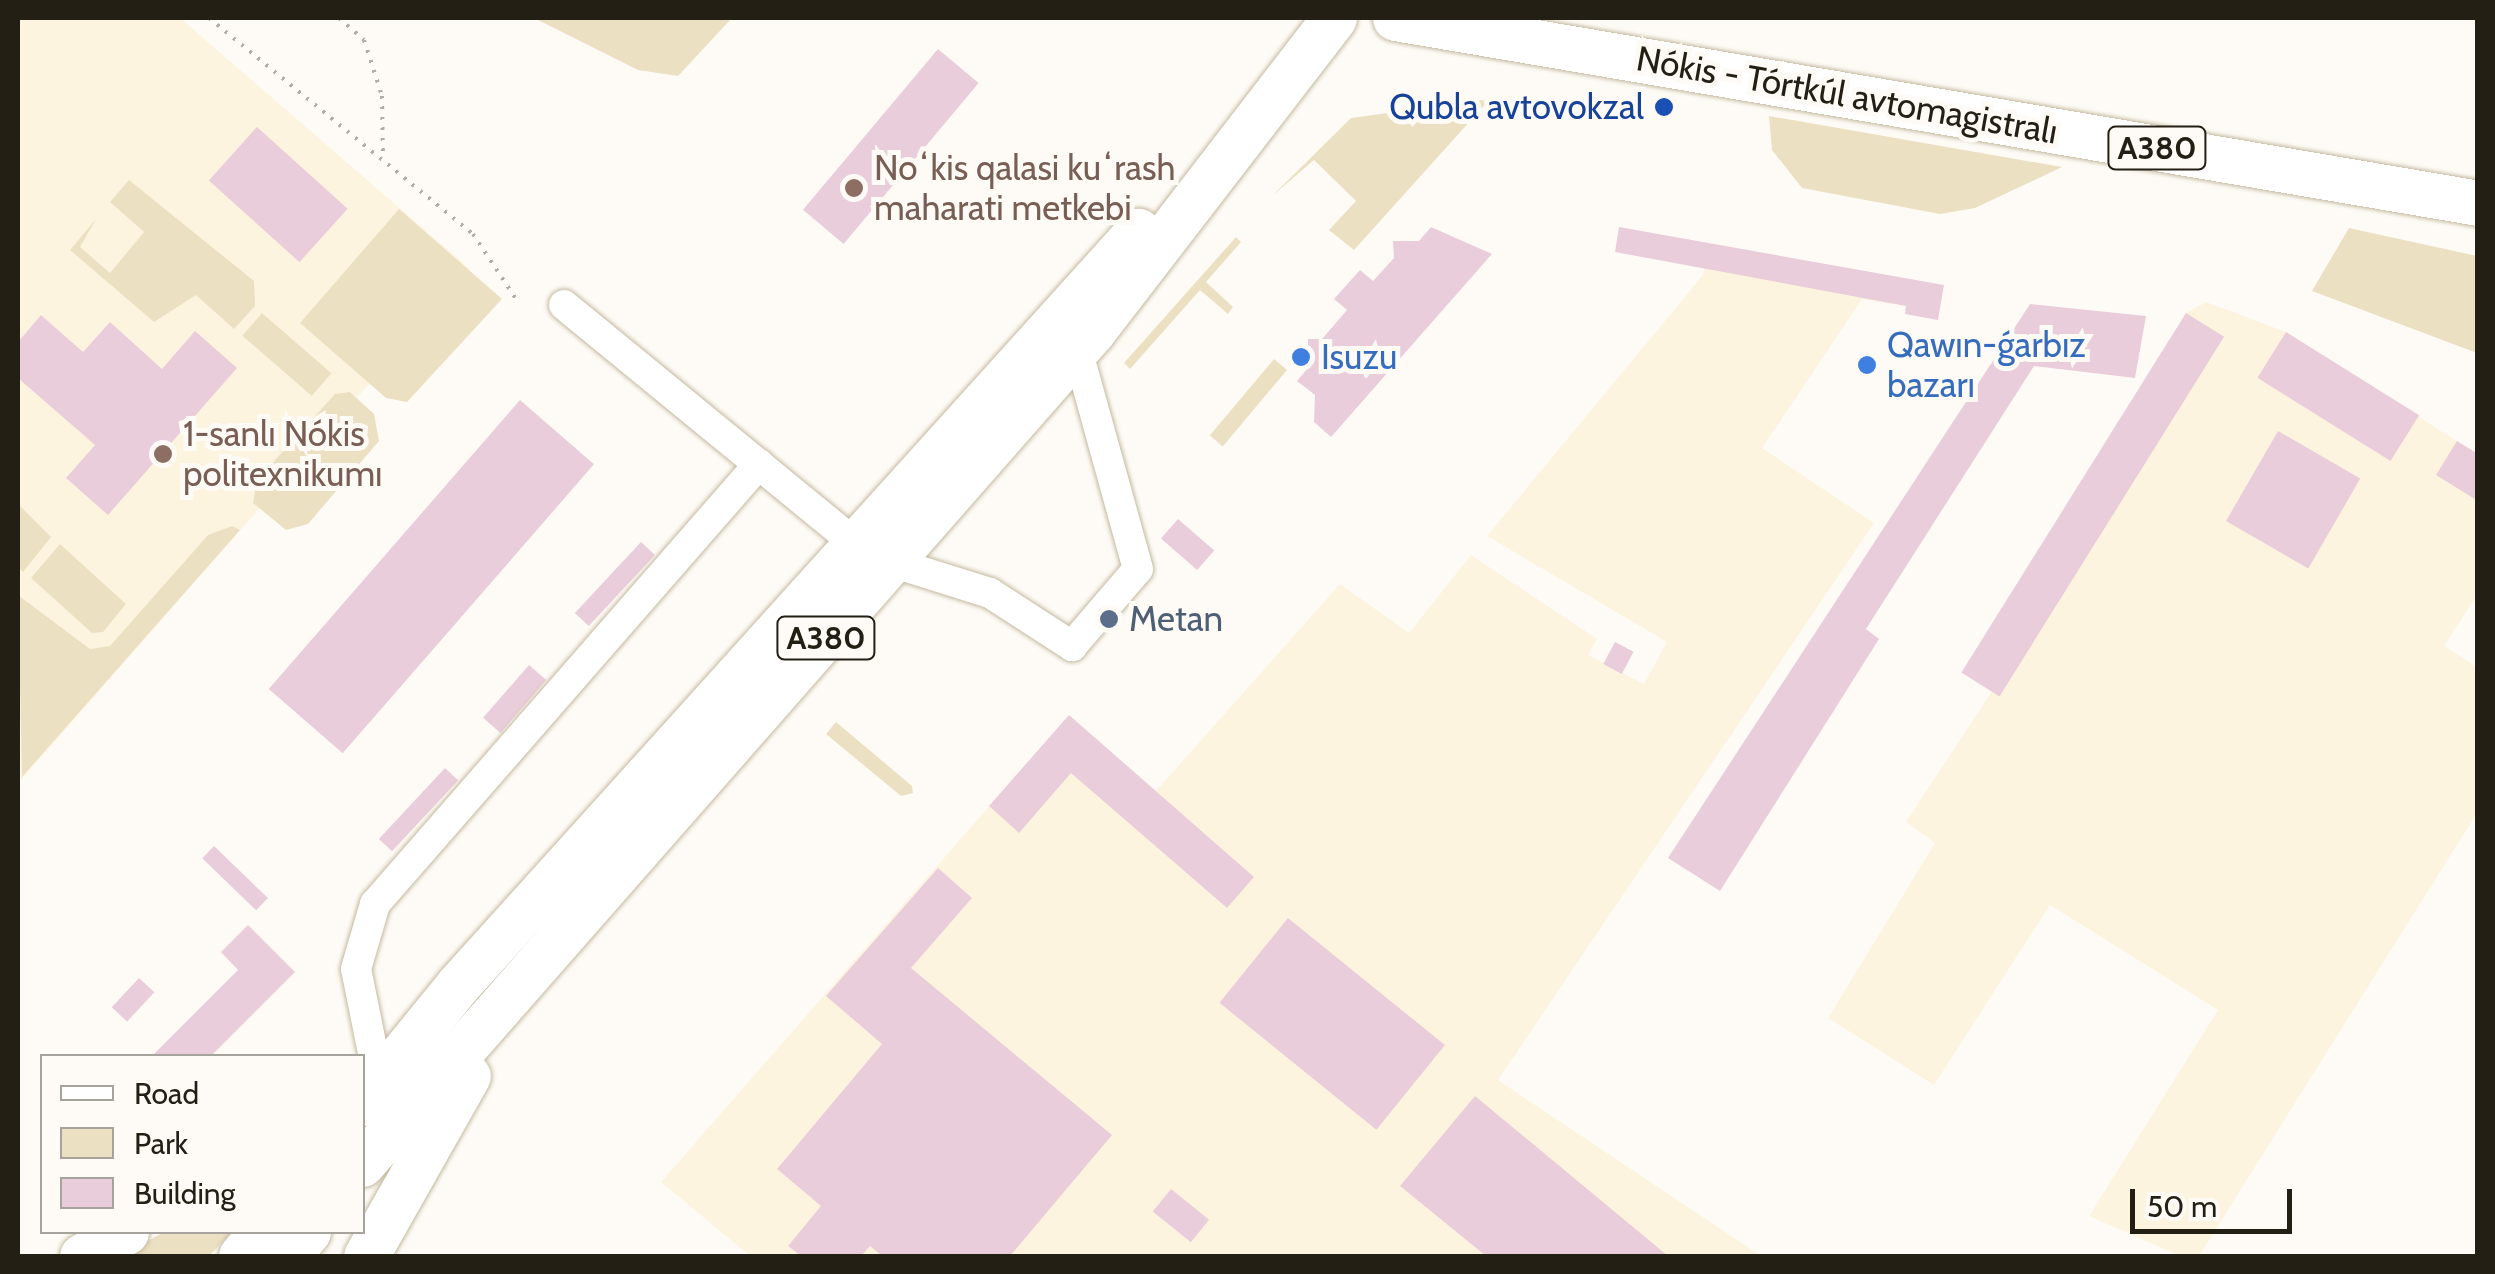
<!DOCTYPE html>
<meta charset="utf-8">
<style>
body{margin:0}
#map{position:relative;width:2495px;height:1274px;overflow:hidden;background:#fefbf6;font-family:Cabin,sans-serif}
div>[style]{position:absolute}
.built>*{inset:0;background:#fdf4e0}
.green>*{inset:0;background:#ece0c3;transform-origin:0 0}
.building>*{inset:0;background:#eacddb;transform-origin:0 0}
.path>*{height:4px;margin-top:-2px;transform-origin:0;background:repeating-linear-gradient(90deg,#b0ada6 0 2.5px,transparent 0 10.5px)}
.roads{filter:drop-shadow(0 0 2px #c4b99f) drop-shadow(0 0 2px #c4b99f)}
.minor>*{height:30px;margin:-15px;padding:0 15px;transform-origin:15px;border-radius:15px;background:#fff}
.highway>*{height:45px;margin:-22.5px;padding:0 22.5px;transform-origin:22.5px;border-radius:22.5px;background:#fff}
.dots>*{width:28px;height:28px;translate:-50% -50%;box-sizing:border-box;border:5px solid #fefbf6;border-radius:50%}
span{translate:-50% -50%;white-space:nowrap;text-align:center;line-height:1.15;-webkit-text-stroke:10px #fefbf6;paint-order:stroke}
.shield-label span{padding:2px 8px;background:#fefbf6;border:2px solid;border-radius:8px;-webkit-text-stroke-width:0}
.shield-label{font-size:32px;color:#231f15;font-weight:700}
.street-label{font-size:35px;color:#231f15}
.transit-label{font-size:35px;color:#164399}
.right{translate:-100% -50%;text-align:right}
.education-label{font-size:35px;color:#785e54}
.left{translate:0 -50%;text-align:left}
.shop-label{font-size:35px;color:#366cbe}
.service-label{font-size:35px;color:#4e5e75}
.frame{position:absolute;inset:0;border:20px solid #231f15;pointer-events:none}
.legend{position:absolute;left:40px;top:1054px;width:325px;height:180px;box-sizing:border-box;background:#fefbf6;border:2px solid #a6a39c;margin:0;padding:12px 18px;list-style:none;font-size:30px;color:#231f15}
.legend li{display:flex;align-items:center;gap:20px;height:50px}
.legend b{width:50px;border:2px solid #a6a39c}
.scale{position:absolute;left:2130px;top:1189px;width:162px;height:45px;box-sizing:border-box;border:5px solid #231f15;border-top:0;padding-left:12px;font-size:30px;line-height:35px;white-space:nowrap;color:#231f15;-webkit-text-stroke:8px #fefbf6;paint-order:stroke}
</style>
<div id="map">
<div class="built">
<i style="clip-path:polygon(18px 18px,180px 18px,470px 269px,21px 780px)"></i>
<i style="clip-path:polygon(1708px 246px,1895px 277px,1891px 304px,1862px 299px,1762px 448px,1874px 523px,1498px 1080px,1761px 1256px,750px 1256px,661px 1182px,1069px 715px,1156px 791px,1340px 584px,1409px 633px,1471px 555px,1597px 639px,1588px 655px,1644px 684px,1667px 642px,1487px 536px,1703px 275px)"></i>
<i style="clip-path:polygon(2206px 302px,2286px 332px,2477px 454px,2477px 595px,2444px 646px,2477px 667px,2477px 813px,2199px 1256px,2180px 1256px,2089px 1216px,2218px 1010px,2050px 905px,1934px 1085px,1828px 1018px,1935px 843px,1906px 822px,2224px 338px,2186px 313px)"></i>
</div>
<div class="green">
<i style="clip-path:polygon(534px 18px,732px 18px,678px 76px,638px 70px)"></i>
<i style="clip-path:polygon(1490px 99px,1354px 250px,1329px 230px,1356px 201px,1314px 160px,1272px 196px,1351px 118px)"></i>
<i style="clip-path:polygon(1769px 116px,2062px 167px,1975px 208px,1940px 214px,1802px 188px,1772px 150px)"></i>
<i style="clip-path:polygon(129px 180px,254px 281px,255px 306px,234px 329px,196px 295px,154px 322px,70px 250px,96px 219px,80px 247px,110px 273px,144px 232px,110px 202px)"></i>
<i style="clip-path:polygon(399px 209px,502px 299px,407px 402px,386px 398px,300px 323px)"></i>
<i style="clip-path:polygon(2349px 228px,2477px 256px,2477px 353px,2312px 291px)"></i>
<i style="clip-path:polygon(1236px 237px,1241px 242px,1206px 282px,1233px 307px,1228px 314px,1200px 290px,1130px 369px,1124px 363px)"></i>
<i style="left:262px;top:313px;width:92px;height:30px;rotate:41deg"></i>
<i style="left:1274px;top:359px;width:17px;height:100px;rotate:40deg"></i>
<i style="clip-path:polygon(350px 392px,374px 414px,379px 441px,308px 524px,286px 530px,253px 503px,257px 480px,335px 394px)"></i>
<i style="clip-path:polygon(18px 504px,51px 537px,23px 572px,18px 567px)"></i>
<i style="clip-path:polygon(232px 526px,240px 530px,22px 777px,18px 595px,90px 649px,110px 646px,208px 535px)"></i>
<i style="clip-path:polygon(60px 544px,126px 604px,103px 632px,92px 633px,31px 578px)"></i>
<i style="clip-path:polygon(836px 722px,912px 786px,913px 793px,901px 796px,826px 734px)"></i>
<i style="clip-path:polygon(164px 1232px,232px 1232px,209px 1256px,121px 1256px)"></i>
</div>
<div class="building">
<i style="left:938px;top:49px;width:53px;height:210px;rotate:40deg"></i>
<i style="left:257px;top:127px;width:122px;height:72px;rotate:42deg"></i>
<i style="clip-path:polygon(1431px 227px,1492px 254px,1331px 437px,1314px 422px,1315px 395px,1297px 381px,1308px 368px,1308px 339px,1322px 339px,1347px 310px,1334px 299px,1360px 270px,1373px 281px,1394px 258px,1393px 241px,1419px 241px)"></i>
<i style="clip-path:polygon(1619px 227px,1944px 285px,1938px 320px,1905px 314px,1906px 306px,1615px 252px)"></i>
<i style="clip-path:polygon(2030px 304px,2146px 316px,2135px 378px,2034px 366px,1866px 629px,1879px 639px,1720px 891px,1668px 858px)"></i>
<i style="left:2186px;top:313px;width:45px;height:424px;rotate:32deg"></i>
<i style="clip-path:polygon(41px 315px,83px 352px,110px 322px,162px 369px,195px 331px,237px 368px,108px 515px,66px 478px,95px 445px,18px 378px,18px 342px)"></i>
<i style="left:2286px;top:332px;width:157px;height:54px;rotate:32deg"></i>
<i style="left:520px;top:400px;width:98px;height:383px;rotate:41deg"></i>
<i style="left:2278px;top:431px;width:95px;height:104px;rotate:30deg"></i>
<i style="clip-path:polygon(2457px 441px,2478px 454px,2478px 501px,2436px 475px)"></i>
<i style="left:1178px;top:519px;width:48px;height:26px;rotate:41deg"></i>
<i style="left:641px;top:542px;width:19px;height:97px;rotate:43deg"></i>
<i style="left:1615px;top:642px;width:21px;height:25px;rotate:28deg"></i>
<i style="left:529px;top:665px;width:23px;height:70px;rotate:41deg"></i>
<i style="clip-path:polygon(1069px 715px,1254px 877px,1227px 908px,1071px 773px,1019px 833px,989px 806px)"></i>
<i style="left:445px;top:768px;width:18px;height:97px;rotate:43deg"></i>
<i style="left:214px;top:846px;width:75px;height:17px;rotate:44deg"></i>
<i style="clip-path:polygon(938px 868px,972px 898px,911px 968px,1112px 1135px,1010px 1256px,882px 1256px,870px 1246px,861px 1256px,801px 1256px,788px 1246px,821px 1206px,777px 1169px,882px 1044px,826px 996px)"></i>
<i style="left:1288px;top:918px;width:202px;height:109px;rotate:39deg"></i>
<i style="clip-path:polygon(248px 925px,295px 972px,211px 1056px,152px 1056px,238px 970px,221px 952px)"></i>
<i style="left:139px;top:978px;width:21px;height:40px;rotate:43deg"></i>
<i style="clip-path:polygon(1475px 1096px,1668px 1256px,1486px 1256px,1400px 1186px)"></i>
<i style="left:1171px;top:1189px;width:49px;height:29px;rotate:39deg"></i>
</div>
<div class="path">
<i style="left:209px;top:18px;width:341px;rotate:39.3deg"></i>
<i style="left:473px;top:234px;width:82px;rotate:56.5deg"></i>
<i style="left:339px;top:18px;width:33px;rotate:41deg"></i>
<i style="left:364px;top:40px;width:59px;rotate:72.2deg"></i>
<i style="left:382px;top:96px;width:61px;rotate:89.1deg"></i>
</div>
<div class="roads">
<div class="minor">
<i style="left:564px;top:305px;width:375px;rotate:39.3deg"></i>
<i style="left:891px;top:562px;width:104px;rotate:17.4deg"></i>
<i style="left:990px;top:593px;width:98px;rotate:32.9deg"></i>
<i style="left:1072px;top:646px;width:101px;rotate:-49.4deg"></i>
<i style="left:1138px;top:569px;width:228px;rotate:-105.5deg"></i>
<i style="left:373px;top:1053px;width:86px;rotate:-101.4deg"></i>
<i style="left:356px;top:969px;width:68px;rotate:-73.7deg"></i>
<i style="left:375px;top:904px;width:584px;rotate:-48.89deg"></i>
</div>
<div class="highway">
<i style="left:1395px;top:18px;width:1099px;rotate:9.69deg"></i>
<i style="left:362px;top:1103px;width:151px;rotate:-50.9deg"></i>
<i style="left:457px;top:986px;width:1017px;rotate:-47.95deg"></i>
<i style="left:362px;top:1164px;width:1108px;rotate:-48.73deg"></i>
<i style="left:1093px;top:331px;width:395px;rotate:-52.4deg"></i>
<i style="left:82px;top:1256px;width:50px;rotate:-28.6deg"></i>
<i style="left:241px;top:1256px;width:31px;rotate:-50deg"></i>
<i style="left:287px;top:1256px;width:32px;rotate:-49deg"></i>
<i style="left:366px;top:1256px;width:207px;rotate:-60.5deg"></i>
</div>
</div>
<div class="dots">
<i style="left:1664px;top:107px;background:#1a4fb4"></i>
<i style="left:854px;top:188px;background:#8d6e63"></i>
<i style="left:1301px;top:357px;background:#3f7fe0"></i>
<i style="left:1867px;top:365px;background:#3f7fe0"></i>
<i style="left:163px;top:454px;background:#8d6e63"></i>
<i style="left:1109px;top:619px;background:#5c6f8a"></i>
</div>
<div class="shield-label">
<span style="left:2157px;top:148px">A380</span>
<span style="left:826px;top:638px">A380</span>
</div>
<div class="street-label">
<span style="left:1847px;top:95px;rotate:10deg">Nókis - Tórtkúl avtomagistralı</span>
</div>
<div class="transit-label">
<span class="right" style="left:1644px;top:107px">Qubla avtovokzal</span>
</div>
<div class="education-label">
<span class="left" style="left:874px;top:188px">Noʻkis qalasi kuʻrash<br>maharati metkebi</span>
<span class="left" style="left:183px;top:454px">1-sanlı Nókis<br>politexnikumı</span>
</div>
<div class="shop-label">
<span class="left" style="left:1887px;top:365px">Qawın-ǵarbız<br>bazarı</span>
<span class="left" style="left:1321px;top:357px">Isuzu</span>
</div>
<div class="service-label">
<span class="left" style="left:1129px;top:619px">Metan</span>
</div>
<div class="frame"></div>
<ul class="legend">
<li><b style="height:12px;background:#fff"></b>Road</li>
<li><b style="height:28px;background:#ece0c3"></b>Park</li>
<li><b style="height:28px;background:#eacddb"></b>Building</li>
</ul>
<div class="scale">50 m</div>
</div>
